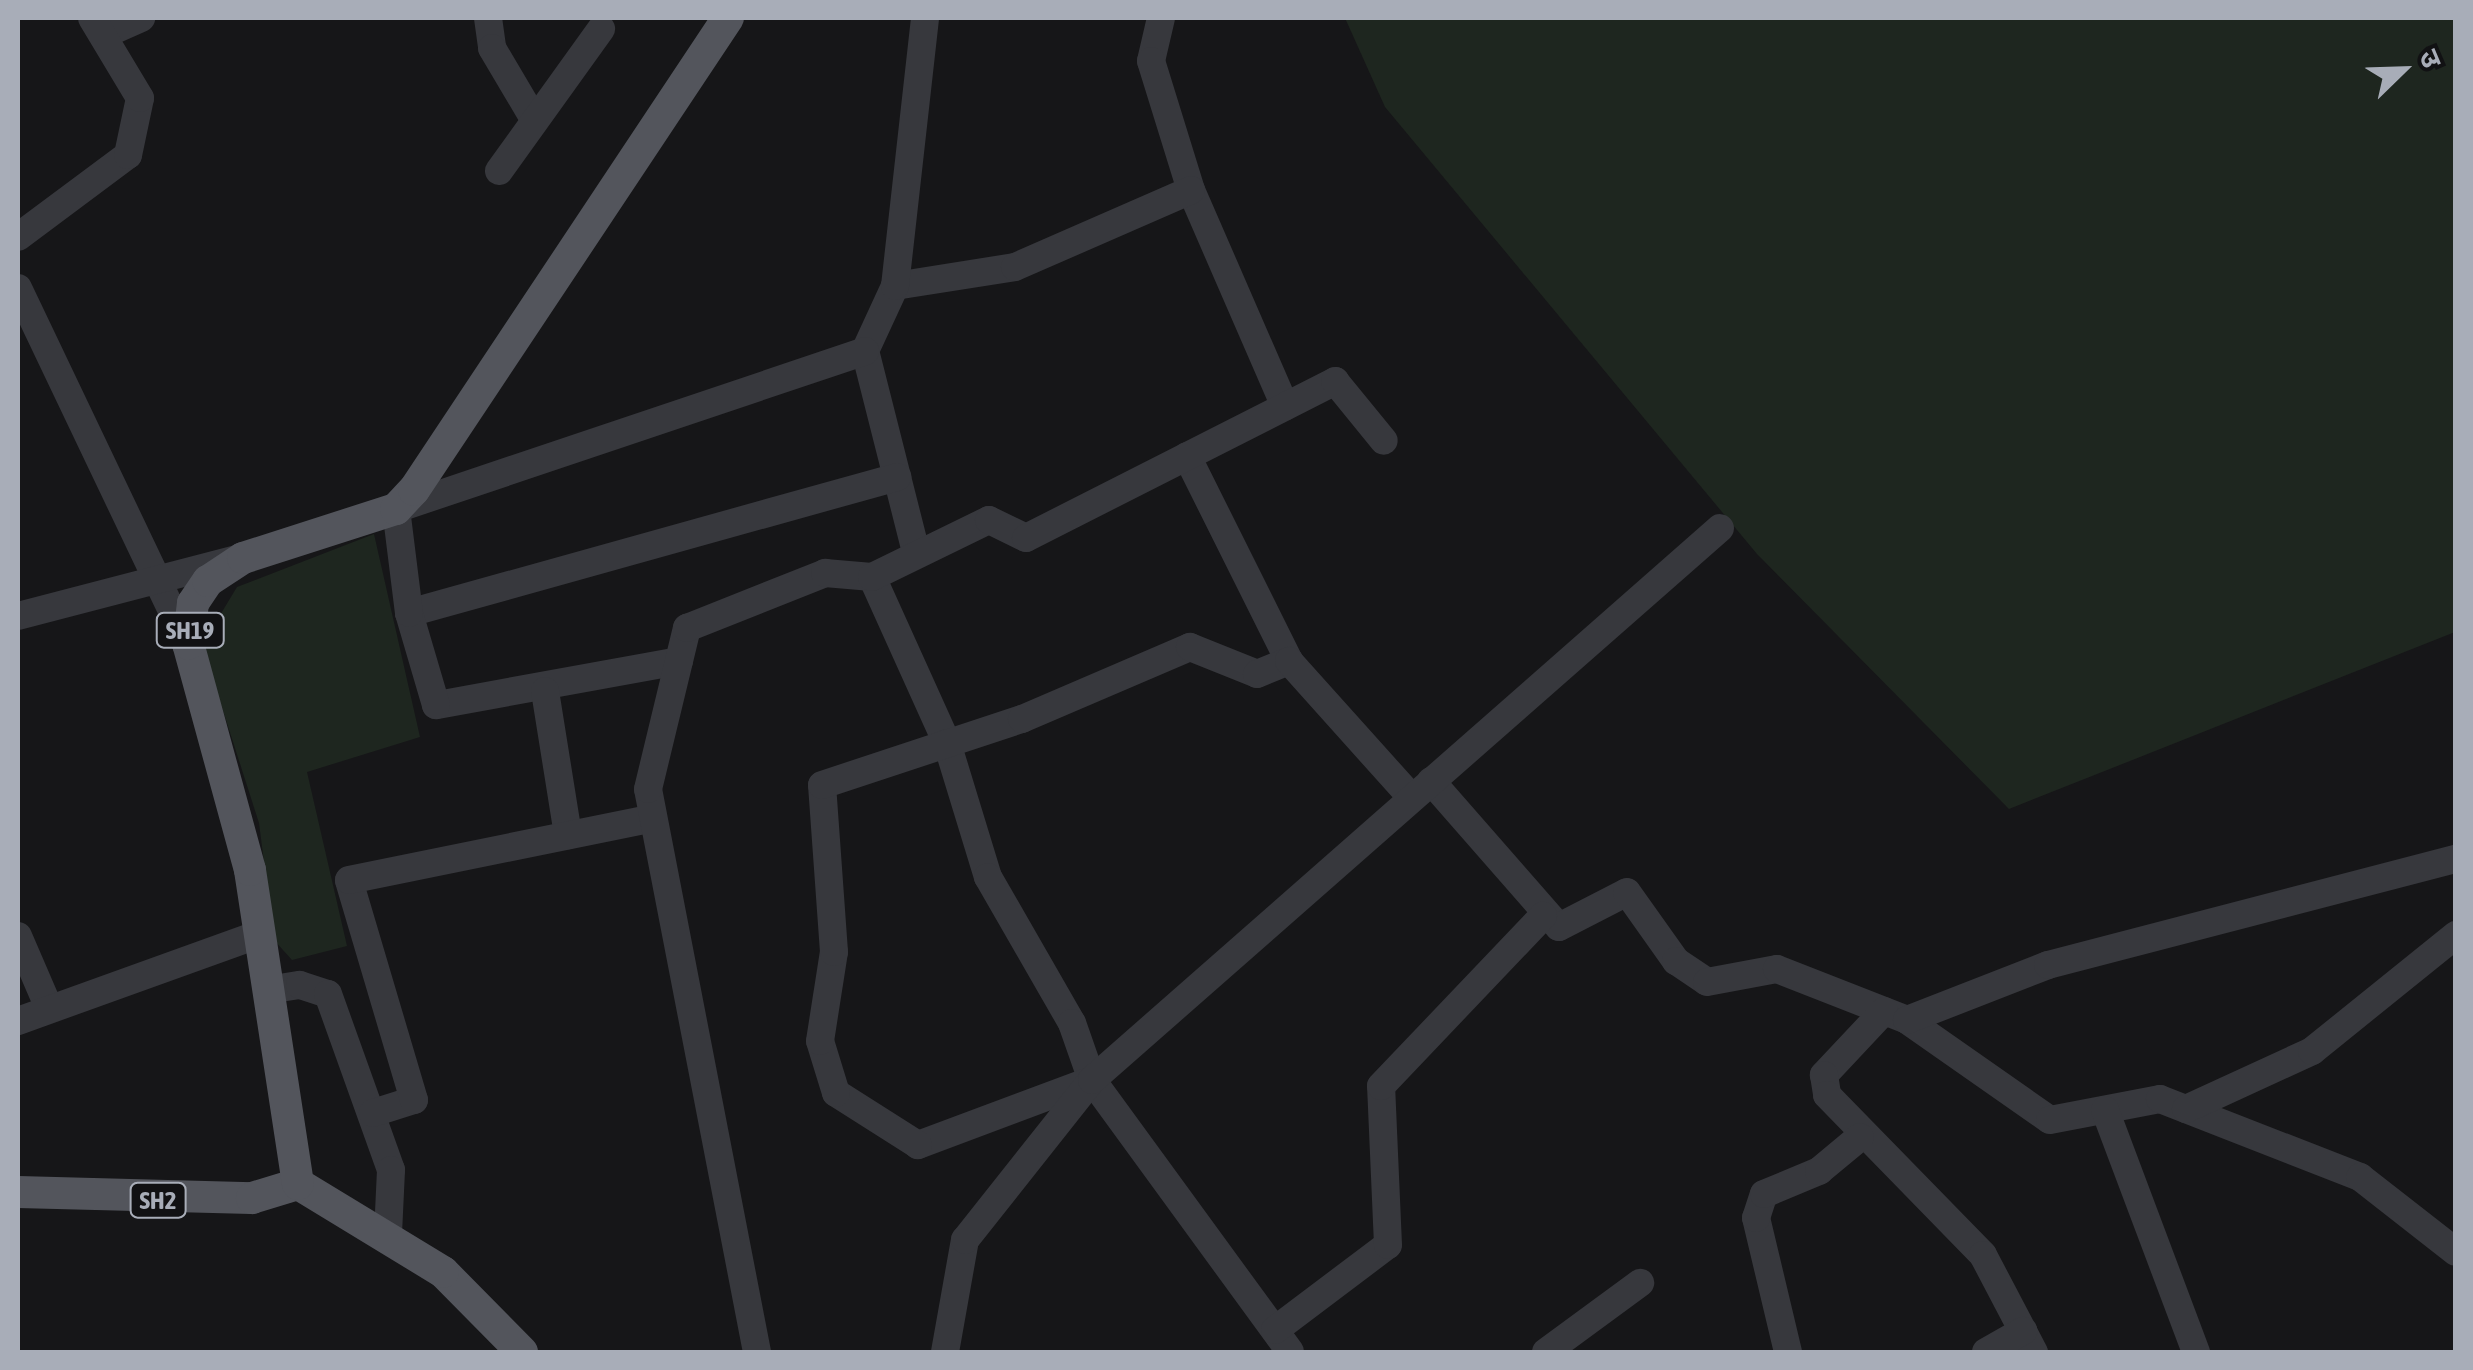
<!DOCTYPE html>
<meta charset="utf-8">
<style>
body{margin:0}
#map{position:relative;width:2473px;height:1370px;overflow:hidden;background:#161618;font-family:"Asap Condensed","Noto Sans Devanagari",sans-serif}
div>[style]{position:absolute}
.green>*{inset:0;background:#1e261f}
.minor>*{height:28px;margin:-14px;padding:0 14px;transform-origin:14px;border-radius:14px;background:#37383d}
.major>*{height:32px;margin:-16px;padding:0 16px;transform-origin:16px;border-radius:16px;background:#53555c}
span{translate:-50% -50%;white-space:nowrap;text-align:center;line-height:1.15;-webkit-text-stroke:9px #111113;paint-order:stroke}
.shield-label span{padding:2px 8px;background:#111113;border:2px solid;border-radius:8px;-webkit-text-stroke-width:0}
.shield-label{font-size:25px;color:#a8adb8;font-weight:700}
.frame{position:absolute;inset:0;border:20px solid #a8adb8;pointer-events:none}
.north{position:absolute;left:2353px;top:20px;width:100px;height:100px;-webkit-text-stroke:8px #111113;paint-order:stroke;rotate:67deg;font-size:28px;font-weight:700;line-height:40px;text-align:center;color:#a8adb8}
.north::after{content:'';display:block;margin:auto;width:35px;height:45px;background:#a8adb8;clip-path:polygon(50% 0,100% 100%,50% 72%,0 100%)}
</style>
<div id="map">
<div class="green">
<i style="clip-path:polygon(1345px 18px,2455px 18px,2455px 632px,2009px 809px,1757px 554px,1385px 107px)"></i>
<i style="clip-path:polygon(374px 534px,420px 737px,307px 772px,347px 946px,292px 960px,274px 940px,259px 823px,202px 645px,237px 587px)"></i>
</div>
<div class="minor">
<i style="left:488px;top:18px;width:30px;rotate:82deg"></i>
<i style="left:492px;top:48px;width:82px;rotate:59.4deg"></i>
<i style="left:1161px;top:18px;width:44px;rotate:103.1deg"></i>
<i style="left:1151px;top:61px;width:135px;rotate:72.8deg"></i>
<i style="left:1191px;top:190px;width:236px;rotate:66.5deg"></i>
<i style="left:103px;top:35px;width:42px;rotate:-24.1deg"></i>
<i style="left:499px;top:171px;width:175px;rotate:-54.3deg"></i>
<i style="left:18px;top:237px;width:137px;rotate:-36.7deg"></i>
<i style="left:128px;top:155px;width:58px;rotate:-78.1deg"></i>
<i style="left:140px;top:98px;width:93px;rotate:-121deg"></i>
<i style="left:895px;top:286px;width:121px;rotate:-9deg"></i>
<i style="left:1015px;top:267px;width:192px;rotate:-23.6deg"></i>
<i style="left:18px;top:288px;width:395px;rotate:64.5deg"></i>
<i style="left:1187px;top:456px;width:229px;rotate:63.5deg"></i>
<i style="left:916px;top:552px;width:207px;rotate:-104.2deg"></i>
<i style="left:865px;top:351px;width:72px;rotate:-65.2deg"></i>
<i style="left:895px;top:286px;width:270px;rotate:-83.6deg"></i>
<i style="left:872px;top:577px;width:182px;rotate:65.7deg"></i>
<i style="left:947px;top:743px;width:140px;rotate:73deg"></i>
<i style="left:988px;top:877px;width:168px;rotate:60.1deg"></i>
<i style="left:1072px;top:1023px;width:60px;rotate:70.7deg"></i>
<i style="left:1092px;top:1080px;width:336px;rotate:53.9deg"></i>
<i style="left:409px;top:613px;width:507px;rotate:-15.57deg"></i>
<i style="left:18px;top:616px;width:226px;rotate:-14.6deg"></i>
<i style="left:679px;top:661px;width:247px;rotate:169.7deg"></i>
<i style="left:436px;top:705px;width:96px;rotate:-106.4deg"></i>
<i style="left:409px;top:613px;width:105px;rotate:-97.1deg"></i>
<i style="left:396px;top:509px;width:495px;rotate:-18.6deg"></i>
<i style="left:545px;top:691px;width:146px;rotate:80.9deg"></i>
<i style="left:1431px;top:781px;width:194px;rotate:48.8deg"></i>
<i style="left:1559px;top:927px;width:76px;rotate:-27.2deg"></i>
<i style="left:1627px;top:892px;width:85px;rotate:54.6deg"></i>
<i style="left:1676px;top:961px;width:37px;rotate:34deg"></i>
<i style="left:1707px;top:982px;width:71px;rotate:-10.5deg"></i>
<i style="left:1777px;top:969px;width:140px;rotate:21.4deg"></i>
<i style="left:1907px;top:1020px;width:174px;rotate:35deg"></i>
<i style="left:2050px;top:1120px;width:112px;rotate:-10.8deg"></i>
<i style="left:2160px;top:1099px;width:215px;rotate:21.3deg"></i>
<i style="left:2360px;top:1177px;width:122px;rotate:38deg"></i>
<i style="left:18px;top:936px;width:78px;rotate:66.7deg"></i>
<i style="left:267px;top:990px;width:33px;rotate:-9deg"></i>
<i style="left:300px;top:985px;width:29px;rotate:18deg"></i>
<i style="left:328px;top:994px;width:187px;rotate:70.3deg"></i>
<i style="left:391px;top:1170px;width:64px;rotate:92.7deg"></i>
<i style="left:1884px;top:1011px;width:88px;rotate:133.2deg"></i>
<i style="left:1824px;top:1075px;width:20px;rotate:81deg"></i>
<i style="left:1827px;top:1095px;width:223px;rotate:45.7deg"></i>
<i style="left:1983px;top:1255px;width:110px;rotate:62.3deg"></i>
<i style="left:1907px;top:1020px;width:151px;rotate:-21.3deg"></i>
<i style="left:2048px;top:965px;width:422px;rotate:-14.6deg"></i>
<i style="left:18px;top:1021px;width:256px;rotate:-19.8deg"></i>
<i style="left:1092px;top:1080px;width:186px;rotate:159.5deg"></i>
<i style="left:918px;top:1145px;width:97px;rotate:-147.6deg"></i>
<i style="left:836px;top:1093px;width:54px;rotate:-107.1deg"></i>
<i style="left:820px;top:1041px;width:90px;rotate:-81.1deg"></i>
<i style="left:834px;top:952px;width:167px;rotate:-94.1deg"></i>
<i style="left:822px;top:785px;width:211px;rotate:-18.3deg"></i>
<i style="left:1022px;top:719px;width:183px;rotate:-23.2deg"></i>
<i style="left:1190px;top:647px;width:72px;rotate:21.9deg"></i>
<i style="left:1257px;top:674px;width:35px;rotate:-22deg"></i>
<i style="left:1289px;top:661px;width:184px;rotate:48.1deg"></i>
<i style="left:2186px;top:1109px;width:139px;rotate:-24.7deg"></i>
<i style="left:2312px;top:1051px;width:185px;rotate:-38.9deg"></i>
<i style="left:2105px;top:1110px;width:259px;rotate:69.4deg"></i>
<i style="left:373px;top:1113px;width:43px;rotate:-17.6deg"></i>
<i style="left:414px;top:1100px;width:229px;rotate:-106.5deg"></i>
<i style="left:349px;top:880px;width:310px;rotate:-11.5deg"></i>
<i style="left:1275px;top:1330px;width:141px;rotate:-37deg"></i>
<i style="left:1388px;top:1245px;width:159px;rotate:-92.5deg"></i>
<i style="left:1381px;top:1086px;width:235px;rotate:-46.4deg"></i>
<i style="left:757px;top:1352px;width:573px;rotate:-100.96deg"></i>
<i style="left:648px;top:789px;width:166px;rotate:-76.4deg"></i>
<i style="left:687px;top:628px;width:149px;rotate:-21.7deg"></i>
<i style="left:825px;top:573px;width:47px;rotate:4.9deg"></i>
<i style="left:872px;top:577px;width:130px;rotate:-26deg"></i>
<i style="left:989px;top:520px;width:41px;rotate:25.9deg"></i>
<i style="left:1026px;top:538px;width:347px;rotate:-26.9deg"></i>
<i style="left:1335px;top:381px;width:77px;rotate:50.8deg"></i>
<i style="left:945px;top:1352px;width:114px;rotate:-79.9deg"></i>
<i style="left:965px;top:1240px;width:204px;rotate:-51.6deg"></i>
<i style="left:1092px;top:1080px;width:836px;rotate:-41.31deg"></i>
<i style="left:1546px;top:1352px;width:117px;rotate:-36.3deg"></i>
<i style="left:1788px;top:1352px;width:138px;rotate:-103.4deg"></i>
<i style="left:1756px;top:1218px;width:25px;rotate:-72deg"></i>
<i style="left:1764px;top:1194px;width:60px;rotate:-22.7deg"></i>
<i style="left:1819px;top:1171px;width:53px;rotate:-39.7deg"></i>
<i style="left:1986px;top:1352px;width:43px;rotate:-29.6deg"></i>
</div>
<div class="major">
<i style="left:18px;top:1192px;width:234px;rotate:1.5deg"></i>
<i style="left:252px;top:1198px;width:48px;rotate:-16.9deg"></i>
<i style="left:522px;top:1352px;width:112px;rotate:-134.6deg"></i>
<i style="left:443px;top:1272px;width:170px;rotate:-148.7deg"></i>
<i style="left:298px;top:1184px;width:318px;rotate:-98.7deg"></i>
<i style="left:250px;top:870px;width:234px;rotate:-105.3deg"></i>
<i style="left:188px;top:644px;width:41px;rotate:-83deg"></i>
<i style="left:193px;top:603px;width:27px;rotate:-56deg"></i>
<i style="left:208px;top:581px;width:42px;rotate:-33.3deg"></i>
<i style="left:243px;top:558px;width:161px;rotate:-17.8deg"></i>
<i style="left:396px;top:509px;width:26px;rotate:-47deg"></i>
<i style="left:414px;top:490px;width:567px;rotate:-56.37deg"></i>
</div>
<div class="shield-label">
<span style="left:190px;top:630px">SH19</span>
<span style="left:158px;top:1200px">SH2</span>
</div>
<div class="frame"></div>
<div class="north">उ</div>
</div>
